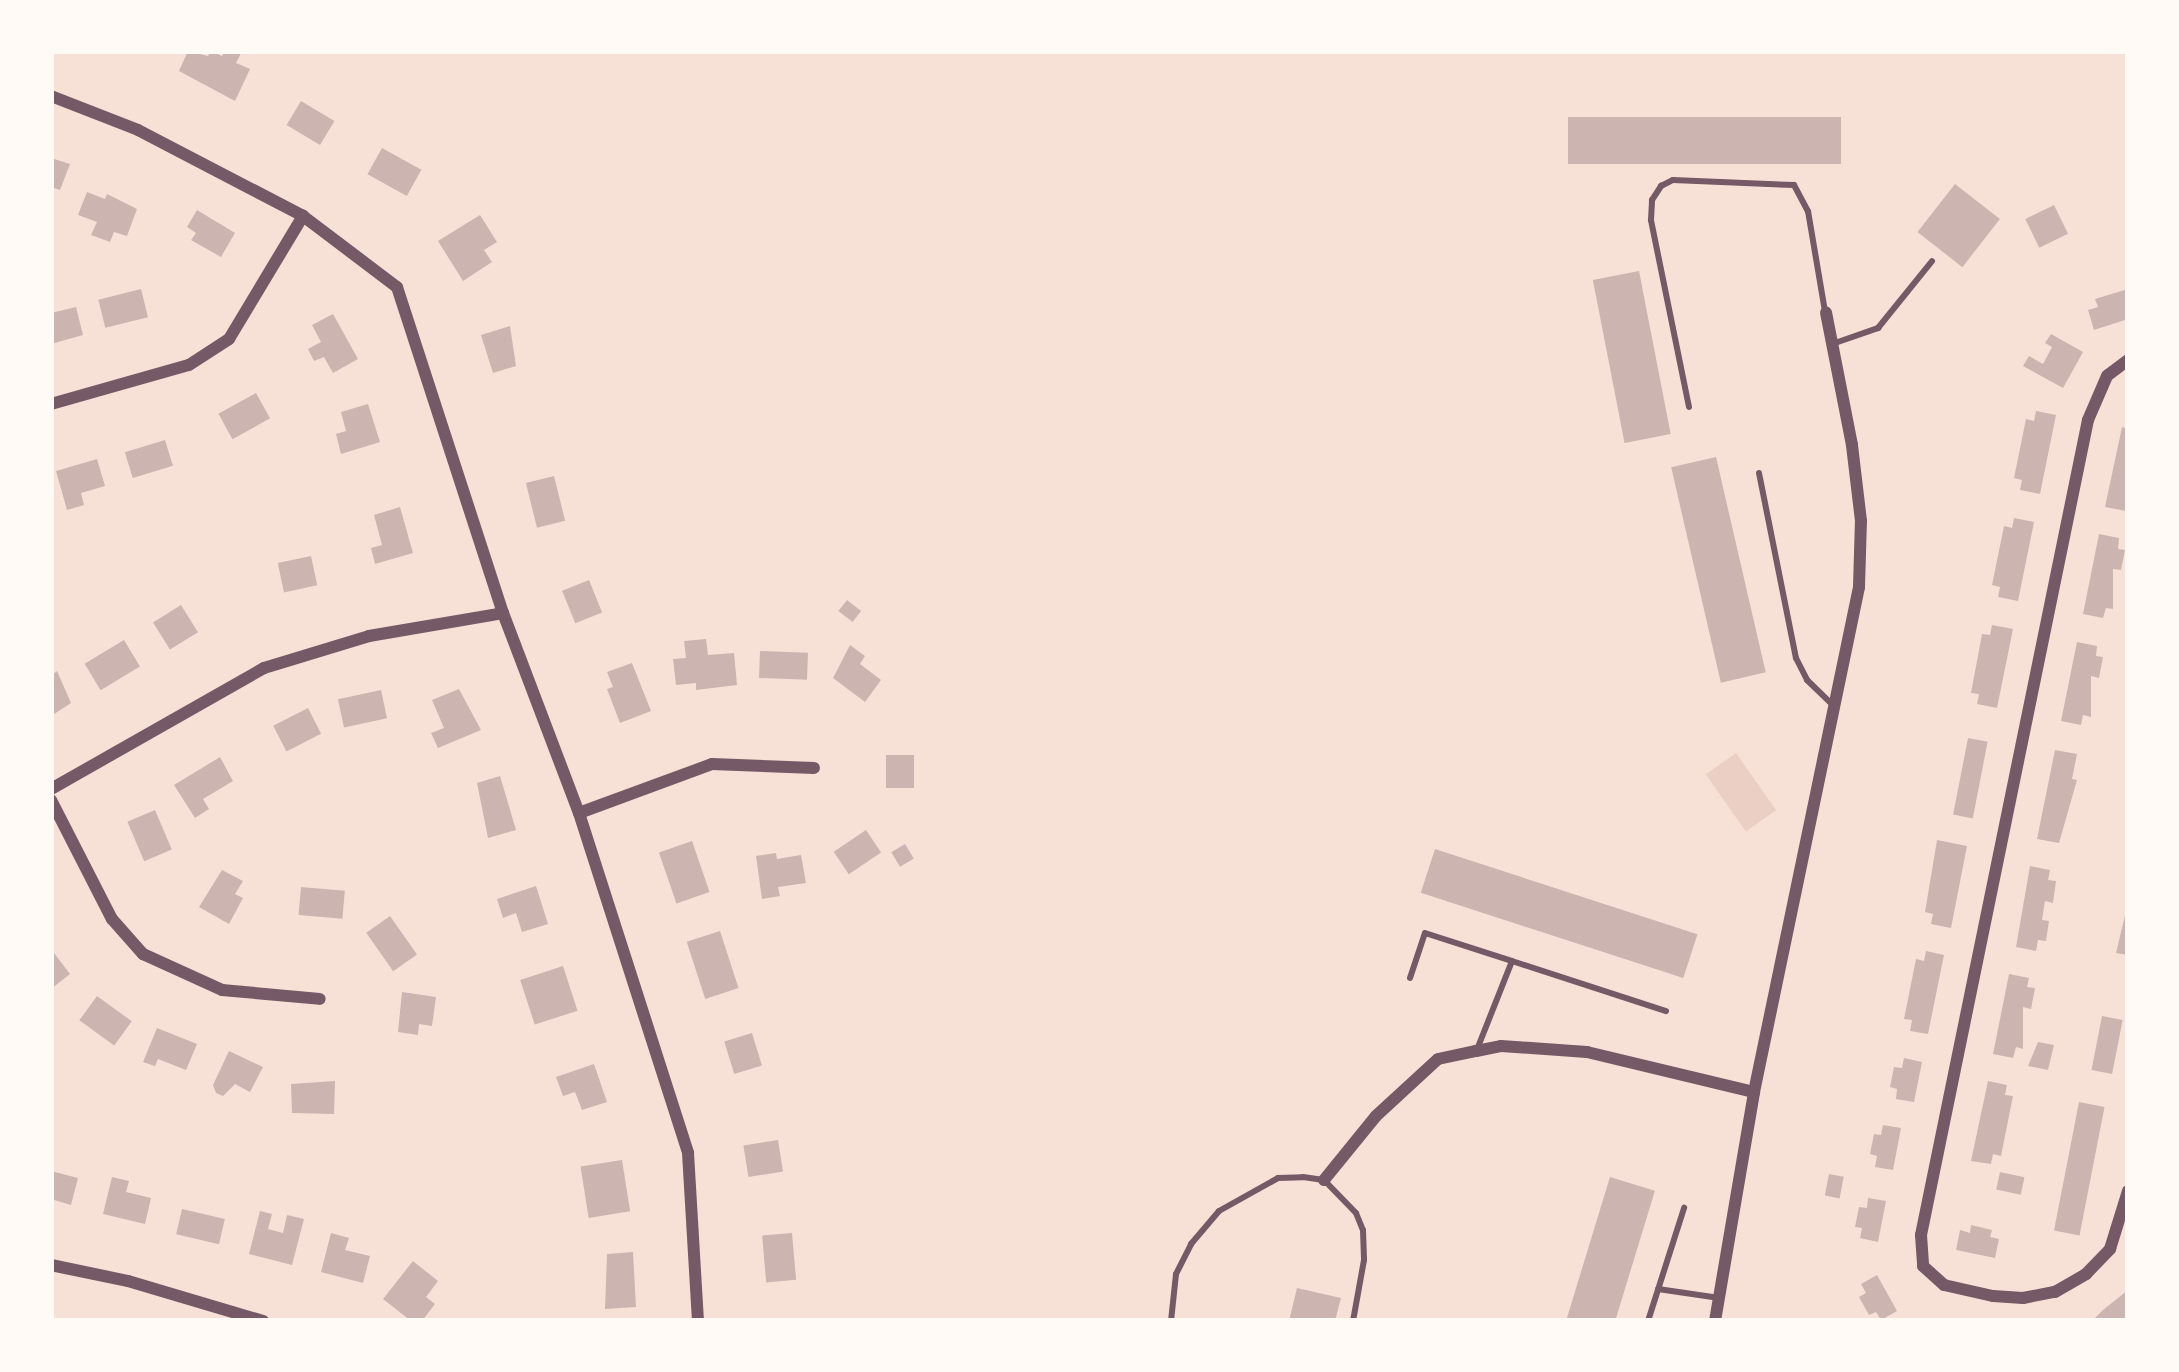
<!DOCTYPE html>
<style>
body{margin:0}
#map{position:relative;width:2179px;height:1372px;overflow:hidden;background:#f7e1d7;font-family:Figtree,sans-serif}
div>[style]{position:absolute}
.green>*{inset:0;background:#ebcfc5;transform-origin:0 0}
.building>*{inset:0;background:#ccb4b1;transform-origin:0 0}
.service>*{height:6px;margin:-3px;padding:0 3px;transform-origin:3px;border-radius:3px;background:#755966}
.minor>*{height:12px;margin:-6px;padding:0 6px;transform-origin:6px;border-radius:6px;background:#755966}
span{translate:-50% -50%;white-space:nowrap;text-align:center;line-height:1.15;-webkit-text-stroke:12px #fffaf5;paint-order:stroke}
.frame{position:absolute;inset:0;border:54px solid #fffaf5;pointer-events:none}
</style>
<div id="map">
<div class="green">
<i style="left:1736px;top:753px;width:70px;height:37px;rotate:55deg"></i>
</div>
<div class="building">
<i style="clip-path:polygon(188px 51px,208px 56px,211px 51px,222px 56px,225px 51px,242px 51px,236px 63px,250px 69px,235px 101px,179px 71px)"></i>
<i style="left:301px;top:101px;width:39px;height:28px;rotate:31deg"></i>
<i style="left:1568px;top:117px;width:273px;height:47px"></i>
<i style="left:382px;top:148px;width:45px;height:30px;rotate:29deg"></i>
<i style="clip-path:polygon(51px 158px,70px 164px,60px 190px,51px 187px)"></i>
<i style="left:1955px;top:184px;width:57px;height:61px;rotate:38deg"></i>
<i style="clip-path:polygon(87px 192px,105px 199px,107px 194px,137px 209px,127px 236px,114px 232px,110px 242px,91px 235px,97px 222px,78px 215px)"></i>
<i style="left:2054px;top:205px;width:32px;height:32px;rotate:64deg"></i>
<i style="clip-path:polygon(197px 210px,235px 233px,221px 257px,191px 240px,196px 233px,187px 227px)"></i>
<i style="clip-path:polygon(480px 215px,497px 242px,484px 250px,492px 262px,463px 281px,438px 241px)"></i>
<i style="left:1639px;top:271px;width:166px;height:47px;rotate:79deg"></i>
<i style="left:141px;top:289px;width:29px;height:44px;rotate:76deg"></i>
<i style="clip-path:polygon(2128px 289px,2128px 319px,2094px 330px,2088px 310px,2098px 307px,2095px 299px)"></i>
<i style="clip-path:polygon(76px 307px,83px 335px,51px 344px,51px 313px)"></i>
<i style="clip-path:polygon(333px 314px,358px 359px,333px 373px,324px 357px,314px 361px,308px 349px,321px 342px,312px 325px)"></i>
<i style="clip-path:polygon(510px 326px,516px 366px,493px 373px,481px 335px)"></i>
<i style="clip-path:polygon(2051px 334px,2083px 352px,2063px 388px,2023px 366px,2029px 356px,2043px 364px,2052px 347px,2045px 343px)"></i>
<i style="left:256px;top:393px;width:29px;height:43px;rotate:61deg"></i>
<i style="clip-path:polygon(368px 404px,380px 442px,341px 454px,336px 434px,346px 431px,341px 412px)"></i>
<i style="clip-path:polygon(2036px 411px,2056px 415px,2040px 494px,2020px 490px,2022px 480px,2014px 478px,2026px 419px,2034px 421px)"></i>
<i style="clip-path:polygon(2122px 427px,2128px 429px,2126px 511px,2105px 507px)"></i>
<i style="left:165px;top:440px;width:27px;height:42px;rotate:73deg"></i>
<i style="left:1716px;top:457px;width:221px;height:46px;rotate:77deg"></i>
<i style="clip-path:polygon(97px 459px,105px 486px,81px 493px,84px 505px,67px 510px,56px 471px)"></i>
<i style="left:554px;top:476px;width:46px;height:29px;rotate:76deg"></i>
<i style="clip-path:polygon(400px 507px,413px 553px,375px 564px,371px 548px,382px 545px,374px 515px)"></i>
<i style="clip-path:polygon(2014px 518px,2034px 522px,2018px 601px,1998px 597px,2000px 587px,1992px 585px,2004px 526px,2012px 528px)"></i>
<i style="clip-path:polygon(2099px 534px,2119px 538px,2118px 549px,2125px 550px,2121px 570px,2113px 569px,2113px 609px,2106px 608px,2103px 618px,2083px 614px)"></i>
<i style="left:311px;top:556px;width:30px;height:34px;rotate:78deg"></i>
<i style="left:589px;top:580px;width:35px;height:29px;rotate:68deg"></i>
<i style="left:847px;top:600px;width:18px;height:14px;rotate:38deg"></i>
<i style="left:181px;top:605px;width:32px;height:33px;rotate:58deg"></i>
<i style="clip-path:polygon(1992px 625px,2013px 629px,1997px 708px,1977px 704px,1979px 694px,1971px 693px,1982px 634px,1990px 635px)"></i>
<i style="clip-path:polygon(706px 639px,708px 655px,734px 653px,737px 685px,696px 690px,696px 683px,676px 685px,673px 659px,686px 658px,684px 641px)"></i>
<i style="left:124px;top:640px;width:31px;height:46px;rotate:59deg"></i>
<i style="clip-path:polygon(2077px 642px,2097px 646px,2096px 656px,2103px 657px,2099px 678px,2091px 676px,2091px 717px,2083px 715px,2081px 725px,2061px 721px)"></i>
<i style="clip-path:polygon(850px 645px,865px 656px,860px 664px,881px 680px,865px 702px,833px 678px)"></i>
<i style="left:760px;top:651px;width:48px;height:27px;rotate:2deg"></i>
<i style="clip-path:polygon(632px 663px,651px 711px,620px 723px,607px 689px,613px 687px,607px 672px)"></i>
<i style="clip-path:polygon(57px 671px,71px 703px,51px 716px,51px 676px)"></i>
<i style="clip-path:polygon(459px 689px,481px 730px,438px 748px,431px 733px,444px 728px,432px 700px)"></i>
<i style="left:381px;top:690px;width:29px;height:44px;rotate:78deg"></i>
<i style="left:308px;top:708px;width:29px;height:39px;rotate:63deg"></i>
<i style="left:1968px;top:738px;width:20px;height:78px;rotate:11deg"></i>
<i style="clip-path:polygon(2055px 750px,2077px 754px,2072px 779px,2077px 780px,2059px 843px,2037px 839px)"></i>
<i style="left:886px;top:755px;width:28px;height:33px"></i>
<i style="clip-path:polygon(220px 757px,233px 781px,203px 799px,209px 809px,195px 818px,174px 785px)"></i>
<i style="clip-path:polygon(500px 776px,516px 830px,488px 838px,477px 783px)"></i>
<i style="left:155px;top:810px;width:43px;height:30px;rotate:67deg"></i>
<i style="left:866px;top:830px;width:27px;height:39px;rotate:56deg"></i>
<i style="clip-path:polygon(1937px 840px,1967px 846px,1951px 928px,1931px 924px,1933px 914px,1925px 912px)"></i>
<i style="left:692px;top:841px;width:54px;height:35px;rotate:71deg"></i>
<i style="left:905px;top:844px;width:17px;height:16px;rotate:59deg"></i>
<i style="left:1435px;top:849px;width:276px;height:46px;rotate:18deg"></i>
<i style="clip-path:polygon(776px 853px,777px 859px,801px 855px,806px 883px,778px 887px,780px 896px,762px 899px,756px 856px)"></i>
<i style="clip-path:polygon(2030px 866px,2050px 870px,2048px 880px,2056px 881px,2053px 903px,2045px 901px,2042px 920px,2049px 921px,2046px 941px,2038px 940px,2036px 951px,2016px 947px)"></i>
<i style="clip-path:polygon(222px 870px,243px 881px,235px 894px,243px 898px,229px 924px,199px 907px)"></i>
<i style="clip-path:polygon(536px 886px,548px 924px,522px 932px,516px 913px,503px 918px,497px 899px)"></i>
<i style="left:301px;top:887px;width:44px;height:28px;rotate:5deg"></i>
<i style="clip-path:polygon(2128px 903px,2128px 955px,2116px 953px)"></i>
<i style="left:390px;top:916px;width:47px;height:29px;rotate:55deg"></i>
<i style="left:720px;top:931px;width:60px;height:35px;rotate:72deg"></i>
<i style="clip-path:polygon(51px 949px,70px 974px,51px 989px)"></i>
<i style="clip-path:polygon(1926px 951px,1944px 955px,1928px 1034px,1910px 1031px,1912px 1020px,1904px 1019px,1916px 959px,1924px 961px)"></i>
<i style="left:563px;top:966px;width:47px;height:45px;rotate:72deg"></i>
<i style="clip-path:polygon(2009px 974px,2029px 978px,2027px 987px,2035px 988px,2031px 1009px,2023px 1007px,2023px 1049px,2016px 1047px,2013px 1058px,1993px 1054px)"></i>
<i style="clip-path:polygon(402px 992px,436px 997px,432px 1026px,419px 1024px,418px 1035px,398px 1032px)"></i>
<i style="left:97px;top:996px;width:43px;height:30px;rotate:36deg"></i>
<i style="left:2102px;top:1016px;width:21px;height:55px;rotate:11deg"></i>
<i style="clip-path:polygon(157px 1028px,197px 1044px,186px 1070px,158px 1059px,155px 1066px,143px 1062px)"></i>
<i style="left:752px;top:1033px;width:34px;height:29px;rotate:73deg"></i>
<i style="clip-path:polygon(2038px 1042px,2054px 1045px,2048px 1070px,2028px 1066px)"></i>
<i style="clip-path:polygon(229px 1051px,263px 1067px,250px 1092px,235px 1084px,223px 1096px,216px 1093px,213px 1085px)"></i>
<i style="clip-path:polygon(1904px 1058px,1922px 1062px,1914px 1102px,1896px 1099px,1897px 1089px,1890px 1087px,1894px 1067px,1902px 1068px)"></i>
<i style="clip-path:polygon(594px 1064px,607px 1102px,582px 1110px,575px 1092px,563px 1096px,556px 1077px)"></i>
<i style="clip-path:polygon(335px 1081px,334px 1114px,292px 1113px,291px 1084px)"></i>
<i style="clip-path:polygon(1988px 1081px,2007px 1085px,2005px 1095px,2013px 1096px,2001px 1156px,1993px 1154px,1991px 1164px,1971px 1161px)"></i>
<i style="left:2079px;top:1102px;width:26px;height:131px;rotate:11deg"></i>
<i style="clip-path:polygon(1883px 1125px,1901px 1128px,1893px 1170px,1875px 1167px,1877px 1156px,1870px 1154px,1874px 1134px,1881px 1135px)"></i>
<i style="left:778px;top:1140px;width:32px;height:35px;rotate:81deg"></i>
<i style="left:622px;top:1160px;width:52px;height:42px;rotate:81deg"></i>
<i style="clip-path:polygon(51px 1171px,78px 1178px,71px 1205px,51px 1199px)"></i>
<i style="left:2000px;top:1172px;width:25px;height:18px;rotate:12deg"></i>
<i style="left:1829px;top:1174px;width:15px;height:22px;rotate:11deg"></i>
<i style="clip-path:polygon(112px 1177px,129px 1181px,126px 1192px,151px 1198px,145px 1224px,103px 1214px)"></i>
<i style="left:1610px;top:1177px;width:47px;height:151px;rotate:17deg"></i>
<i style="clip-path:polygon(1868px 1198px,1886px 1201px,1878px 1242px,1860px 1238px,1862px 1228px,1855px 1227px,1859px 1207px,1867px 1208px)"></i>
<i style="left:182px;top:1209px;width:44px;height:26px;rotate:13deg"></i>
<i style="clip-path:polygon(260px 1211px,272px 1214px,268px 1229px,283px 1233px,287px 1215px,304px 1219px,292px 1265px,249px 1254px)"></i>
<i style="clip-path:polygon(1971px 1225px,1992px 1230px,1990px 1237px,1999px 1239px,1995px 1258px,1956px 1250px,1960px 1230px,1970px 1233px)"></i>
<i style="clip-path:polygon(331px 1233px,349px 1238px,345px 1250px,370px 1256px,363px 1283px,321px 1272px)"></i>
<i style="left:792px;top:1233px;width:47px;height:30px;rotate:85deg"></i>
<i style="clip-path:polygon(633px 1252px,636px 1307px,605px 1309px,607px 1254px)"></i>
<i style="clip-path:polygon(413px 1261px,438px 1281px,426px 1297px,435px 1304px,422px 1321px,411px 1321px,383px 1299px)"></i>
<i style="clip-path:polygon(1877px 1275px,1897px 1311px,1881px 1320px,1876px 1312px,1869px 1315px,1859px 1297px,1866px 1293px,1861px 1284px)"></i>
<i style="clip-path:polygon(1297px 1288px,1341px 1298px,1335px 1321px,1289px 1321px)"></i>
<i style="clip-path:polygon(2128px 1290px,2128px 1321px,2092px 1321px,2103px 1310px)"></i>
</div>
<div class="service">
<i style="left:1835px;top:343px;width:46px;rotate:-19.2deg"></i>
<i style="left:1878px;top:328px;width:86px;rotate:-51.1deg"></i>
<i style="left:1689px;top:407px;width:191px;rotate:-101.5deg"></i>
<i style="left:1651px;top:220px;width:20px;rotate:-87deg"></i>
<i style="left:1652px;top:200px;width:17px;rotate:-57deg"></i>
<i style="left:1661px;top:186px;width:13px;rotate:-27deg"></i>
<i style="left:1673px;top:180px;width:121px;rotate:2.4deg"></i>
<i style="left:1794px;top:185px;width:30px;rotate:62deg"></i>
<i style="left:1808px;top:211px;width:101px;rotate:80.4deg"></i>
<i style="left:1759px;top:473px;width:189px;rotate:78.7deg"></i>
<i style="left:1796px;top:658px;width:25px;rotate:63deg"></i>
<i style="left:1807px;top:680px;width:35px;rotate:44deg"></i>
<i style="left:1410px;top:978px;width:47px;rotate:-71.6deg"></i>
<i style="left:1425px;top:933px;width:91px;rotate:17.8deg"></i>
<i style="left:1478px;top:1047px;width:92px;rotate:-68.4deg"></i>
<i style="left:1512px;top:961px;width:162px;rotate:18deg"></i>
<i style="left:1658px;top:1289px;width:62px;rotate:8.4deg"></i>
<i style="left:1171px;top:1321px;width:47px;rotate:-83.9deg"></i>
<i style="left:1176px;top:1274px;width:34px;rotate:-63deg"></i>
<i style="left:1191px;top:1244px;width:43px;rotate:-49.7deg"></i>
<i style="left:1219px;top:1211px;width:68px;rotate:-29.2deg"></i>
<i style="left:1278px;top:1178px;width:25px;rotate:-2deg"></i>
<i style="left:1303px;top:1177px;width:21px;rotate:8deg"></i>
<i style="left:1324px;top:1180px;width:46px;rotate:45.9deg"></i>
<i style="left:1356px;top:1213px;width:18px;rotate:68deg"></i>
<i style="left:1363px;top:1230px;width:30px;rotate:88deg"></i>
<i style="left:1364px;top:1260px;width:62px;rotate:100.2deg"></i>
<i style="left:1648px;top:1321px;width:119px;rotate:-72.3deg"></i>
</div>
<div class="minor">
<i style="left:51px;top:96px;width:93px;rotate:21.3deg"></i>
<i style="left:138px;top:130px;width:186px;rotate:27.5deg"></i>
<i style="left:303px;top:216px;width:118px;rotate:37.1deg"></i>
<i style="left:397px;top:287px;width:343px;rotate:72deg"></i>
<i style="left:503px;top:613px;width:214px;rotate:69.2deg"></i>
<i style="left:579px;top:813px;width:357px;rotate:72.2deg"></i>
<i style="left:688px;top:1153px;width:168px;rotate:86.6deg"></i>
<i style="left:2128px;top:360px;width:26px;rotate:143deg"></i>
<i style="left:2107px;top:376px;width:48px;rotate:113.4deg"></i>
<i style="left:2088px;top:420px;width:832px;rotate:101.58deg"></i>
<i style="left:1921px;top:1235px;width:31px;rotate:86deg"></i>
<i style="left:1923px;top:1266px;width:28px;rotate:42deg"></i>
<i style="left:1944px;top:1285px;width:50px;rotate:12.7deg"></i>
<i style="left:1993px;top:1296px;width:30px;rotate:4deg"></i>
<i style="left:2023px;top:1298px;width:33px;rotate:-11deg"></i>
<i style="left:2055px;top:1292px;width:36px;rotate:-30deg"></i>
<i style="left:2086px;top:1274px;width:35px;rotate:-46deg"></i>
<i style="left:2110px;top:1249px;width:61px;rotate:-72.8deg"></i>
<i style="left:51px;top:404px;width:143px;rotate:-15.8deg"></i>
<i style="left:189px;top:365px;width:48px;rotate:-33deg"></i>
<i style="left:229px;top:339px;width:144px;rotate:-59deg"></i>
<i style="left:51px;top:789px;width:245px;rotate:-29.6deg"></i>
<i style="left:264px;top:668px;width:110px;rotate:-16.9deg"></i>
<i style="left:369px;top:636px;width:136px;rotate:-9.7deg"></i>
<i style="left:51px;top:800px;width:134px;rotate:62.9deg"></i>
<i style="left:112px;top:919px;width:47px;rotate:48.5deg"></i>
<i style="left:143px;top:954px;width:87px;rotate:24.5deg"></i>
<i style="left:222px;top:990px;width:98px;rotate:5.2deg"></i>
<i style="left:579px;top:813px;width:142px;rotate:-20.2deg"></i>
<i style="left:712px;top:764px;width:102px;rotate:2.2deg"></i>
<i style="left:1324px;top:1180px;width:82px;rotate:-50.9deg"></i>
<i style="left:1376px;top:1116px;width:84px;rotate:-42.6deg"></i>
<i style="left:1438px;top:1059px;width:39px;rotate:-12deg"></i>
<i style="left:1476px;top:1051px;width:25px;rotate:-11deg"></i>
<i style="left:1501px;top:1046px;width:86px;rotate:4deg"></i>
<i style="left:1587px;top:1052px;width:172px;rotate:13.5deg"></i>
<i style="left:51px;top:1265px;width:79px;rotate:11.7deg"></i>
<i style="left:128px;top:1281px;width:141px;rotate:16.5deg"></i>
<i style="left:1715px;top:1321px;width:232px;rotate:-80.3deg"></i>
<i style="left:1754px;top:1092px;width:516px;rotate:-78.25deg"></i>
<i style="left:1859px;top:587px;width:66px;rotate:-88.3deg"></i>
<i style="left:1861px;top:521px;width:77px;rotate:-96.8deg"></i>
<i style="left:1852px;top:445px;width:135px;rotate:-101.1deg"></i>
</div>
<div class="frame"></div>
</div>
